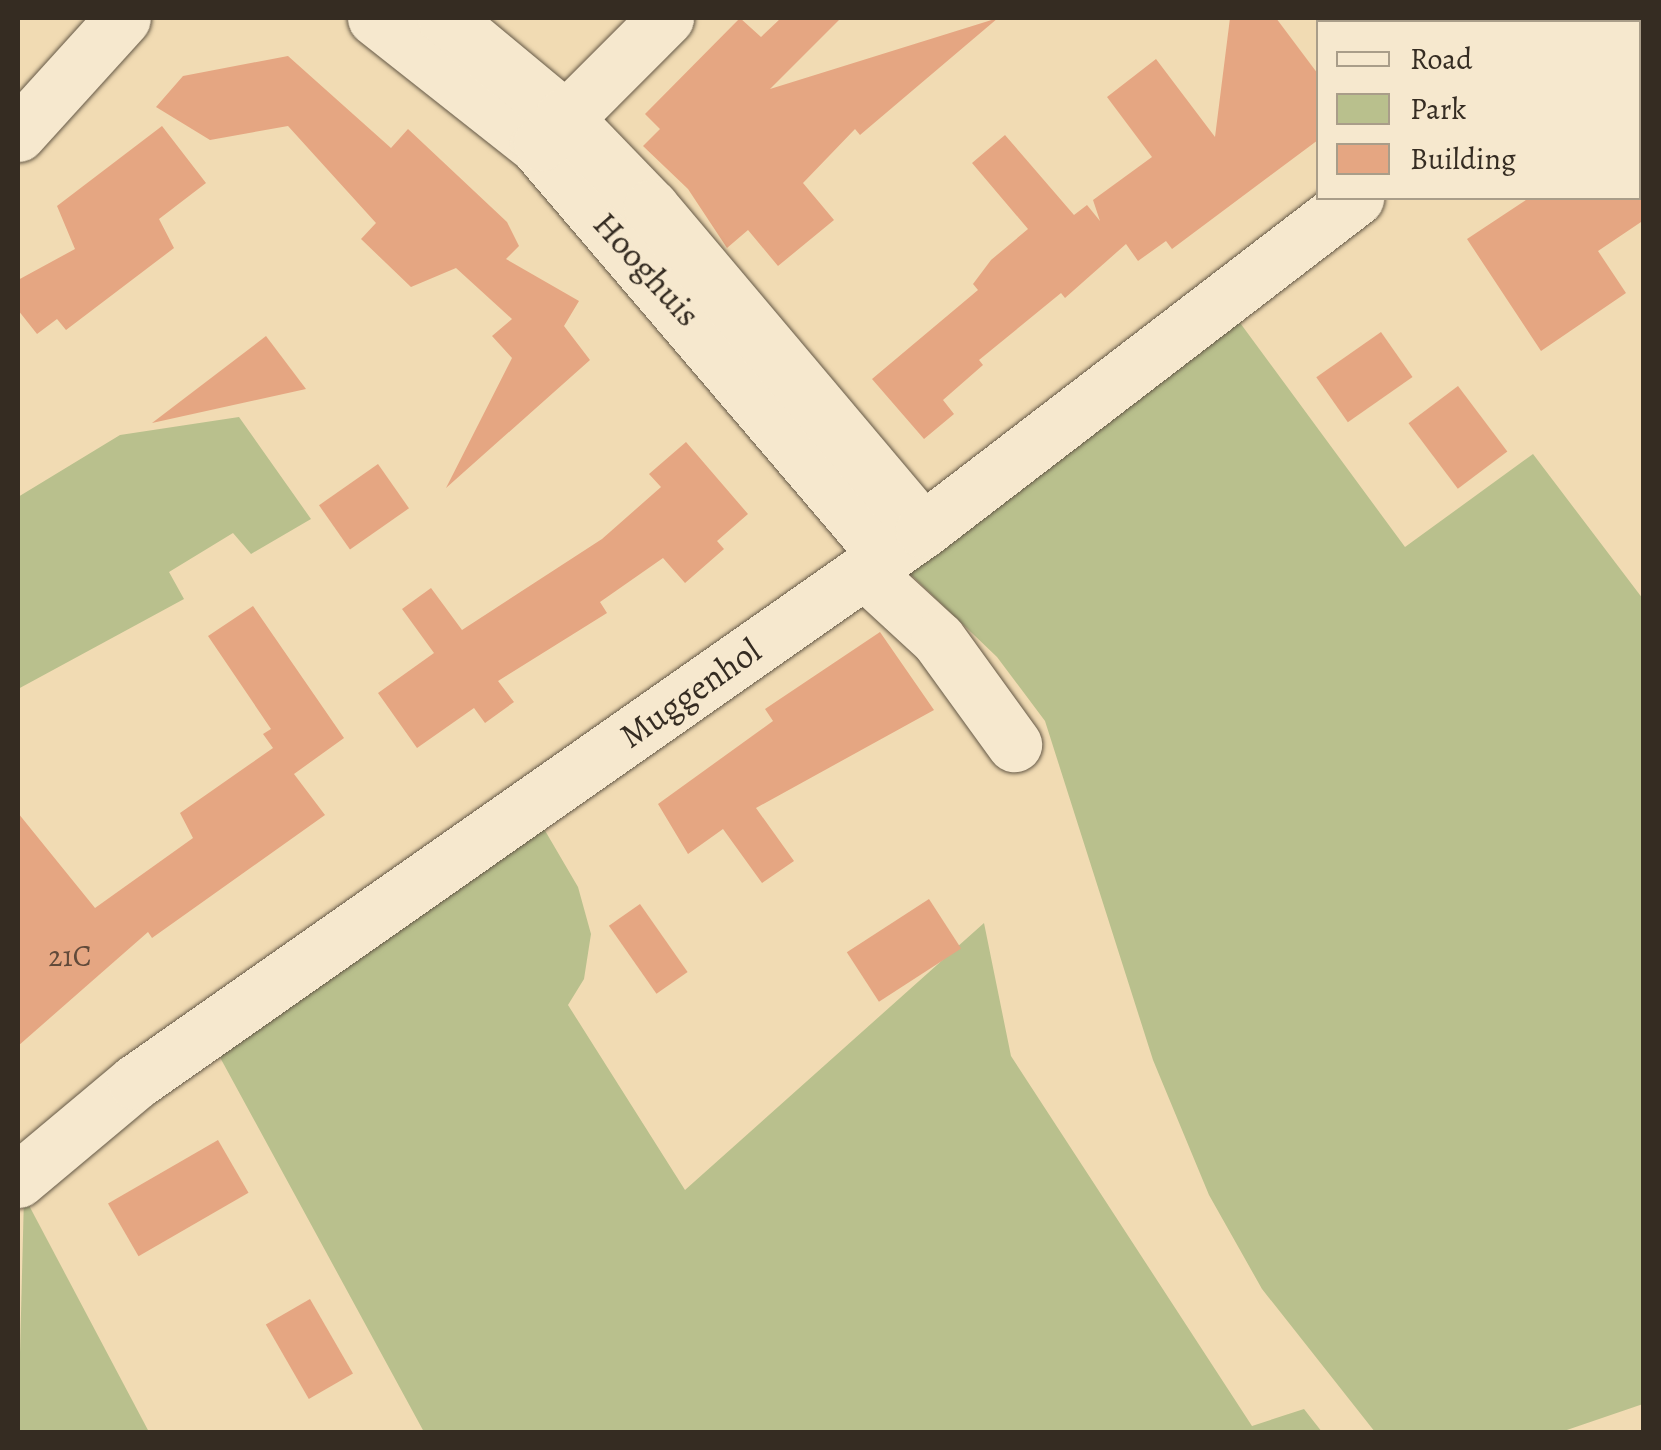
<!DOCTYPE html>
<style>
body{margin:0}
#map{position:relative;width:1661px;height:1450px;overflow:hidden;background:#f1dbb3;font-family:Alegreya,serif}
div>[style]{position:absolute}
.green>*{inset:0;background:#b9c08d}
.building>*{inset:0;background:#e5a682;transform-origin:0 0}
.roads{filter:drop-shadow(0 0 2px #645846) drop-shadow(0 0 2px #645846)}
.street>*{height:55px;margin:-27.5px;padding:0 27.5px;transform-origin:27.5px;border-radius:27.5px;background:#f6e8ce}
span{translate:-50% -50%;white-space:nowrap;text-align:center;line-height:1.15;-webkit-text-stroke:8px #f6e8ce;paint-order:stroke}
.number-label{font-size:30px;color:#614a3a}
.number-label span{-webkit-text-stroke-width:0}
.street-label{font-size:35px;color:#352c22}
.frame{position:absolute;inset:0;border:20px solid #352c22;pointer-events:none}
.legend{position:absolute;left:1316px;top:20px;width:325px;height:180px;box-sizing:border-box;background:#f6e8ce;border:2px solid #a99d89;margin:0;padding:12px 18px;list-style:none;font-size:30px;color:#352c22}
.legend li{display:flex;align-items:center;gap:20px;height:50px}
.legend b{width:50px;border:2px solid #a99d89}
</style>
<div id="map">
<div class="green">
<i style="clip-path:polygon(1235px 316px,1405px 547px,1533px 454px,1643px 599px,1643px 1404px,1561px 1432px,1375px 1432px,1262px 1289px,1209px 1195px,1153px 1060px,1045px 721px,997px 657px,903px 567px)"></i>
<i style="clip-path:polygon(239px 417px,311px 519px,251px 554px,233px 533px,169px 572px,184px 599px,18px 689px,18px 497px,120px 435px)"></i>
<i style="clip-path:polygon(540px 822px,578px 887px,591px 934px,584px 979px,568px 1005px,685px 1190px,984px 923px,1011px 1056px,1252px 1426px,1304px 1409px,1322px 1432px,424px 1432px,216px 1050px)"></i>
<i style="clip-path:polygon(24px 1196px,149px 1432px,18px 1432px)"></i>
</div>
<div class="building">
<i style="clip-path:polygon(740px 18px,761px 37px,781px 18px,841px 18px,770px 89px,998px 18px,860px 135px,855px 129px,803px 183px,834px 220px,778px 266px,748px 230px,727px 248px,688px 189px,643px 146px,660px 129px,645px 114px)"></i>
<i style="clip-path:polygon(1230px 18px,1276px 18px,1318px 74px,1318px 140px,1172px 249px,1166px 241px,1138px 261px,1126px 244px,1065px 298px,1061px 293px,979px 360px,983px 365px,943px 400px,954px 414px,924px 439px,872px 379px,978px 290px,973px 284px,991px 260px,1028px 229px,972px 163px,1005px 135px,1074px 215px,1087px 205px,1100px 221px,1093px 200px,1152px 157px,1107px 97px,1156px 59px,1215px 137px)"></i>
<i style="clip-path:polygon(288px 56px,391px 148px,408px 129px,507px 222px,519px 246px,506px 259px,579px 301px,564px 326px,590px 360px,446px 488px,512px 358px,492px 336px,512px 319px,456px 268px,411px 287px,361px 239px,376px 223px,288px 126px,210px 140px,156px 107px,183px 76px)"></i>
<i style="clip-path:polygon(162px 126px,206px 183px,159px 219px,174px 248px,66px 330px,57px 319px,37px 334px,18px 310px,18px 280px,75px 249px,57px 206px)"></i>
<i style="clip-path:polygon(1529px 198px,1644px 198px,1644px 220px,1598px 251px,1626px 293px,1541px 351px,1467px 239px)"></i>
<i style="left:1381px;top:332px;width:55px;height:79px;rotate:55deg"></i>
<i style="clip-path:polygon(266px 336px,306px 389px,152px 423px)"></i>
<i style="left:1458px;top:386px;width:82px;height:62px;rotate:53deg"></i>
<i style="clip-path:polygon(686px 442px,748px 514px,717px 541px,724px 549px,685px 583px,663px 558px,600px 602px,607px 613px,498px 681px,514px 702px,485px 723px,474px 708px,417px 748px,378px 693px,434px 653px,402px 609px,431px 588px,462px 630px,602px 539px,661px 487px,649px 474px)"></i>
<i style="left:378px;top:464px;width:54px;height:72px;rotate:55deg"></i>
<i style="clip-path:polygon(253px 606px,344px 738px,294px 774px,325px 815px,152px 938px,148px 932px,18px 1046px,18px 813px,95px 908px,193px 838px,180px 813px,273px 748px,263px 734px,271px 729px,208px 636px)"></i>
<i style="clip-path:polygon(880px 632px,934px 710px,756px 808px,794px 861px,762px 883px,723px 829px,688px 854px,658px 804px,773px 721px,765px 709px)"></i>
<i style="left:929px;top:899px;width:59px;height:98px;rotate:57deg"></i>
<i style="left:640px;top:904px;width:83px;height:38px;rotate:55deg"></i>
<i style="left:218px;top:1140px;width:61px;height:127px;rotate:60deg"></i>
<i style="left:310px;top:1299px;width:86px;height:51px;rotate:60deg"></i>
</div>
<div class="roads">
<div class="street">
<i style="left:375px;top:18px;width:206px;rotate:38.3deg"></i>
<i style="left:537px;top:146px;width:538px;rotate:49.53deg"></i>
<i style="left:445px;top:18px;width:153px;rotate:39.7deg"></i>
<i style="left:563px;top:116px;width:127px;rotate:46deg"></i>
<i style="left:651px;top:207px;width:422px;rotate:49.9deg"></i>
<i style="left:1583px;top:22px;width:6px;rotate:-39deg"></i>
<i style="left:18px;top:134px;width:156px;rotate:-47.8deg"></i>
<i style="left:541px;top:143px;width:177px;rotate:-45deg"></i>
<i style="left:864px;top:571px;width:100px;rotate:42.6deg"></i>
<i style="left:938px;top:639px;width:130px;rotate:54.1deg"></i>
<i style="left:18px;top:1180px;width:153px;rotate:-39.9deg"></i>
<i style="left:135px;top:1082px;width:962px;rotate:-35.01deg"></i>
<i style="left:923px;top:530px;width:546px;rotate:-37.48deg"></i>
</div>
</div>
<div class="number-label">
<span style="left:70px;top:956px">21C</span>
</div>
<div class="street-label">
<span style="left:647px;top:269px;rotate:48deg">Hooghuis</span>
<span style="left:690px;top:693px;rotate:-35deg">Muggenhol</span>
</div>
<div class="frame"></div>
<ul class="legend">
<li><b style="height:12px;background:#f6e8ce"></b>Road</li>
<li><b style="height:28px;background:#b9c08d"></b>Park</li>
<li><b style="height:28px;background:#e5a682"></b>Building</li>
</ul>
</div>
